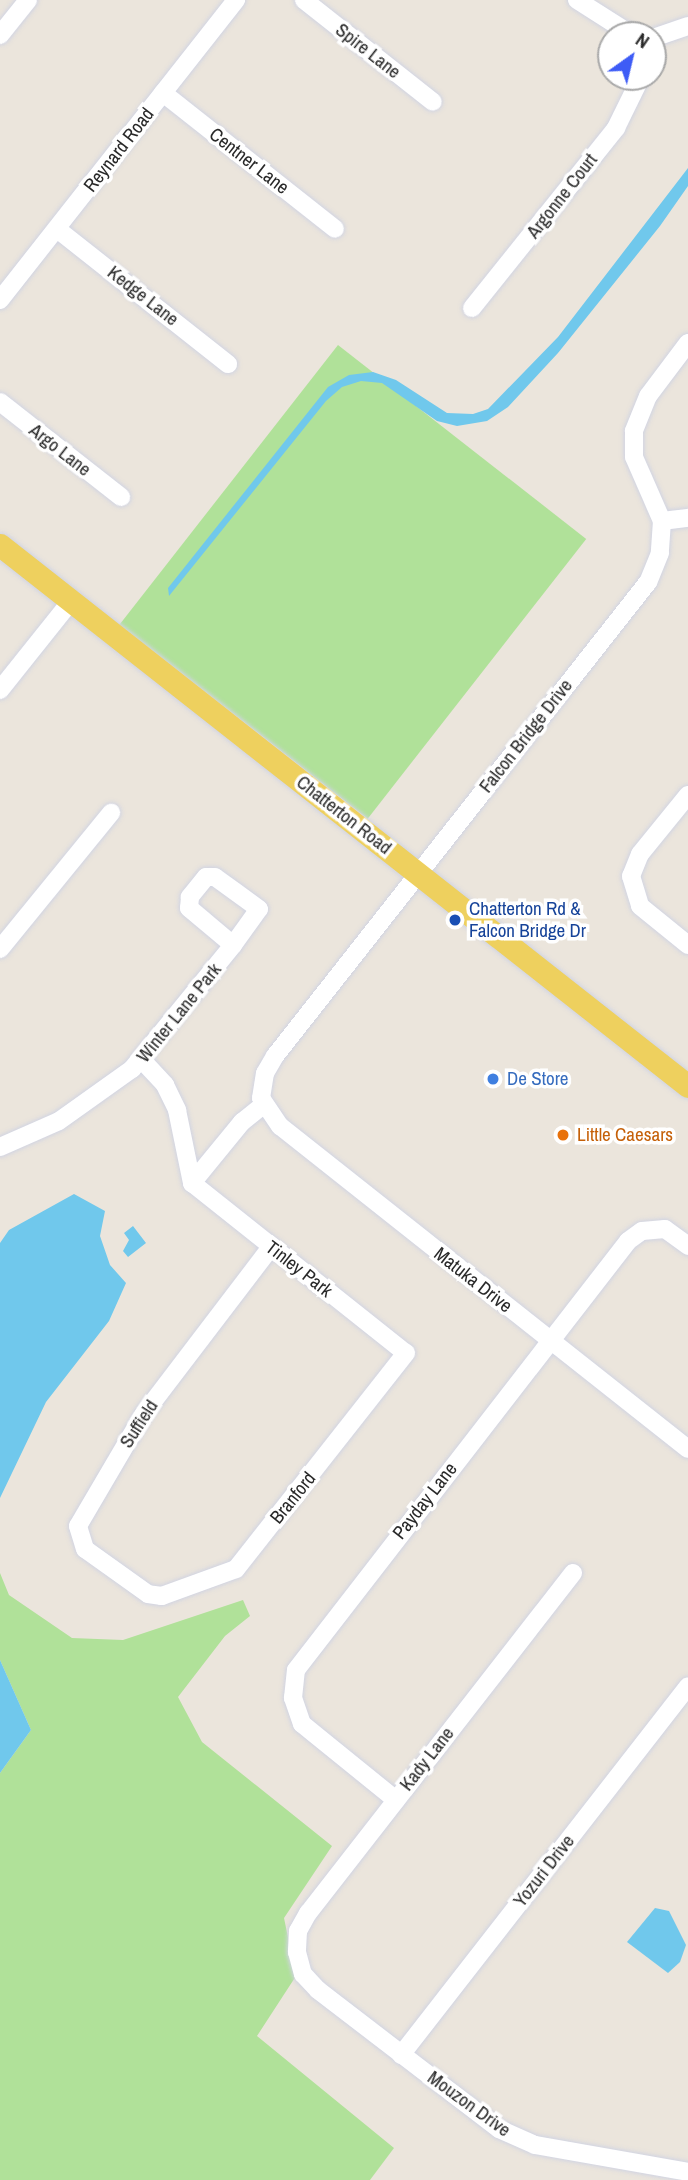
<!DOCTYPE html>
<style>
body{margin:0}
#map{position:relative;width:688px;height:2180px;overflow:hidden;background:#ebe5dc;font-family:"Archivo Narrow",sans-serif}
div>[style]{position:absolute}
.green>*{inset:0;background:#b0e199;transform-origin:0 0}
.water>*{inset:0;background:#70c8ec}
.roads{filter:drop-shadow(0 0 2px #d1d4e2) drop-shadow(0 0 2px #d1d4e2)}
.minor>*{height:18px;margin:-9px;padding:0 9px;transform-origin:9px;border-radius:9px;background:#fff}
.major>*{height:23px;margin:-11.5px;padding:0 11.5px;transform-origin:11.5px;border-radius:11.5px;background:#eed05e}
.dots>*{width:19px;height:19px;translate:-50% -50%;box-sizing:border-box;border:4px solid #fff;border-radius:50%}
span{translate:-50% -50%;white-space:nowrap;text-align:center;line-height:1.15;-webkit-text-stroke:7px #fff;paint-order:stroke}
.street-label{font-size:19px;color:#292929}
.transit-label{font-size:19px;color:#164399}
.left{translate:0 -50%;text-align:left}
.shop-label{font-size:19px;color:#366cbe}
.food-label{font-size:19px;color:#c56008}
.north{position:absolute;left:597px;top:21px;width:70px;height:70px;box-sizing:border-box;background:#fff;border:2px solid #a9a9a9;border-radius:50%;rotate:34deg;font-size:19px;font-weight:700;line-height:28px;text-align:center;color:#292929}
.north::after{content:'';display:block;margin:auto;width:24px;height:32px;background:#3e5cf6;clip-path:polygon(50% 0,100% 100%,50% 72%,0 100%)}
</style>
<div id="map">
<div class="green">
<i style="left:338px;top:345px;width:315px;height:355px;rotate:38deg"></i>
<i style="clip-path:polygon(0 1573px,9px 1595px,72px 1638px,123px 1640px,243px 1600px,250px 1616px,225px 1636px,178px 1697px,202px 1742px,332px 1846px,284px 1918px,296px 1976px,257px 2036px,394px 2148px,370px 2180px,0 2180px,0 1773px,31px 1730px,0 1660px)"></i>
</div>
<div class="water">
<i style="clip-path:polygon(688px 168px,688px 186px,660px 226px,558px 353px,508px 407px,487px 421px,457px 426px,437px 421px,382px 383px,361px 381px,342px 387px,326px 401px,169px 596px,168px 588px,328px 387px,349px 375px,373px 372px,396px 380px,447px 413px,473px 414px,488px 409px,558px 337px)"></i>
<i style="clip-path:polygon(74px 1194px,105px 1211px,100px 1236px,110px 1265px,126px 1283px,109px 1321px,46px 1402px,0 1498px,0 1243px,9px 1230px)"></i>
<i style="clip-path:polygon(133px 1226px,146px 1243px,128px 1257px,123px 1251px,129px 1240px,124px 1233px)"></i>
<i style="clip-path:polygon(0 1660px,31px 1730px,0 1773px)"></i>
<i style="clip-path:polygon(655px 1908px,669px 1911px,686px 1945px,680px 1962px,668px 1973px,627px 1942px)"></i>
</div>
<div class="roads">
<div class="minor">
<i style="left:304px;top:0;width:164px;rotate:38.3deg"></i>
<i style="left:577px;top:0;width:65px;rotate:32.5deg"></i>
<i style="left:0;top:35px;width:45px;rotate:-51.3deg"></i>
<i style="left:653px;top:38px;width:37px;rotate:-19deg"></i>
<i style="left:163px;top:93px;width:219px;rotate:38.3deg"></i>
<i style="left:57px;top:229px;width:218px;rotate:38.3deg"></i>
<i style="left:0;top:300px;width:382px;rotate:-51.8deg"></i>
<i style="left:472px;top:308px;width:231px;rotate:-51.3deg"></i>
<i style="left:616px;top:128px;width:57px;rotate:-63.9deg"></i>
<i style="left:688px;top:343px;width:66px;rotate:127deg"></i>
<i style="left:648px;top:396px;width:38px;rotate:112deg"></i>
<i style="left:634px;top:431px;width:26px;rotate:90deg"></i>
<i style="left:634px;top:457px;width:70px;rotate:66.4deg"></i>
<i style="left:662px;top:521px;width:32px;rotate:94deg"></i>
<i style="left:660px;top:553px;width:31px;rotate:112deg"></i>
<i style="left:648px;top:582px;width:603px;rotate:128.2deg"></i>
<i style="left:275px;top:1056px;width:20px;rotate:120deg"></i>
<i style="left:265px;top:1073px;width:25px;rotate:99deg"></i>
<i style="left:261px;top:1098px;width:34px;rotate:56deg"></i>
<i style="left:280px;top:1126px;width:520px;rotate:38.37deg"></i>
<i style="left:0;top:402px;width:154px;rotate:38.1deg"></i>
<i style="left:662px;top:521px;width:26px;rotate:-7deg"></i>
<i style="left:0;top:690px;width:114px;rotate:-51.4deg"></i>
<i style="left:688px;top:795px;width:76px;rotate:129.1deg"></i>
<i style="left:640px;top:854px;width:24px;rotate:112deg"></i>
<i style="left:631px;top:876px;width:31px;rotate:73deg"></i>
<i style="left:640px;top:906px;width:62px;rotate:39.1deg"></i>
<i style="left:0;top:949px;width:176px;rotate:-50.8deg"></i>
<i style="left:142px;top:1060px;width:34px;rotate:47deg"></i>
<i style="left:165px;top:1085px;width:28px;rotate:64deg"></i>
<i style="left:177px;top:1110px;width:75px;rotate:78.4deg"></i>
<i style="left:192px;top:1183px;width:273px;rotate:38.5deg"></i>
<i style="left:406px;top:1353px;width:275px;rotate:128.2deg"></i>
<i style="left:236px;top:1569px;width:79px;rotate:160deg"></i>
<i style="left:162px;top:1596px;width:14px;rotate:-172deg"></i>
<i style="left:148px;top:1594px;width:77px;rotate:-144.5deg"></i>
<i style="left:85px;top:1549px;width:24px;rotate:-107deg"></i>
<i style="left:78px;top:1526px;width:129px;rotate:-59.6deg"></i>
<i style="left:143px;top:1415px;width:211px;rotate:-52.7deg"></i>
<i style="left:0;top:1147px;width:64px;rotate:-23.8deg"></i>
<i style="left:59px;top:1121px;width:90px;rotate:-35.5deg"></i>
<i style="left:132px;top:1069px;width:160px;rotate:-50.8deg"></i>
<i style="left:233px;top:945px;width:44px;rotate:-54.2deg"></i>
<i style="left:259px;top:909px;width:54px;rotate:-144deg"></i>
<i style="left:215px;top:877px;width:9px;rotate:180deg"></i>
<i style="left:206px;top:877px;width:26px;rotate:129deg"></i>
<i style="left:190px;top:897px;width:11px;rotate:95deg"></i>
<i style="left:189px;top:908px;width:57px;rotate:40.1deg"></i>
<i style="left:192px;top:1183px;width:79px;rotate:-50.7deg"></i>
<i style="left:242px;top:1122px;width:26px;rotate:-39deg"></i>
<i style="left:573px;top:1573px;width:431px;rotate:127.9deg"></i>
<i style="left:308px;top:1913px;width:21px;rotate:119deg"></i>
<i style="left:298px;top:1931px;width:21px;rotate:93deg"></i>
<i style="left:297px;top:1952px;width:23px;rotate:75deg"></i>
<i style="left:303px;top:1974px;width:22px;rotate:47deg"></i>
<i style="left:318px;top:1990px;width:228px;rotate:37.5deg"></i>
<i style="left:499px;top:2129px;width:39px;rotate:24deg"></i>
<i style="left:535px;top:2145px;width:155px;rotate:10deg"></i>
<i style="left:396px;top:1800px;width:121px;rotate:-141deg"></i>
<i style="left:302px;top:1724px;width:28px;rotate:-109deg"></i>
<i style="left:293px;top:1698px;width:28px;rotate:-84deg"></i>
<i style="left:296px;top:1670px;width:542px;rotate:-52.26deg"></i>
<i style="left:628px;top:1241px;width:17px;rotate:-36deg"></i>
<i style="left:642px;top:1231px;width:23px;rotate:-5deg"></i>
<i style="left:665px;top:1229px;width:29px;rotate:36deg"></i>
<i style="left:401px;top:2055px;width:467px;rotate:-52.1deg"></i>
</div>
<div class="major">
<i style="left:0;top:545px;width:875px;rotate:38.18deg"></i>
</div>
</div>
<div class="dots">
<i style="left:455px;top:920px;background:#1a4fb4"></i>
<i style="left:493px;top:1079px;background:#3f7fe0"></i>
<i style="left:563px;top:1135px;background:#e8710a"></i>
</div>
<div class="street-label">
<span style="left:368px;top:51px;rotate:38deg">Spire Lane</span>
<span style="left:119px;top:150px;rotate:-52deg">Reynard Road</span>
<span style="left:249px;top:161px;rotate:38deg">Centner Lane</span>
<span style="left:562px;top:196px;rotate:-52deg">Argonne Court</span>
<span style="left:143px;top:296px;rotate:38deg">Kedge Lane</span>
<span style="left:60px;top:450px;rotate:38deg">Argo Lane</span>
<span style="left:526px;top:736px;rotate:-52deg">Falcon Bridge Drive</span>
<span style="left:344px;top:815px;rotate:38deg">Chatterton Road</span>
<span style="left:179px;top:1013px;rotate:-51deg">Winter Lane Park</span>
<span style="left:299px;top:1269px;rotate:38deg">Tinley Park</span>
<span style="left:473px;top:1280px;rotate:38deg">Matuka Drive</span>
<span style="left:139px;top:1424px;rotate:-57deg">Suffield</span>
<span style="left:293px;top:1498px;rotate:-51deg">Branford</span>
<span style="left:425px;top:1501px;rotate:-52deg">Payday Lane</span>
<span style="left:427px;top:1759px;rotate:-52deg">Kady Lane</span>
<span style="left:544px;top:1871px;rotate:-52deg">Yozuri Drive</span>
<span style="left:469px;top:2104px;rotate:36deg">Mouzon Drive</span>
</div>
<div class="transit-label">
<span class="left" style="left:469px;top:920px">Chatterton Rd &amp;<br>Falcon Bridge Dr</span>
</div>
<div class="shop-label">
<span class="left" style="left:507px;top:1079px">De Store</span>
</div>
<div class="food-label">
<span class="left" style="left:577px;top:1135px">Little Caesars</span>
</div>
<div class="north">N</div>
</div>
